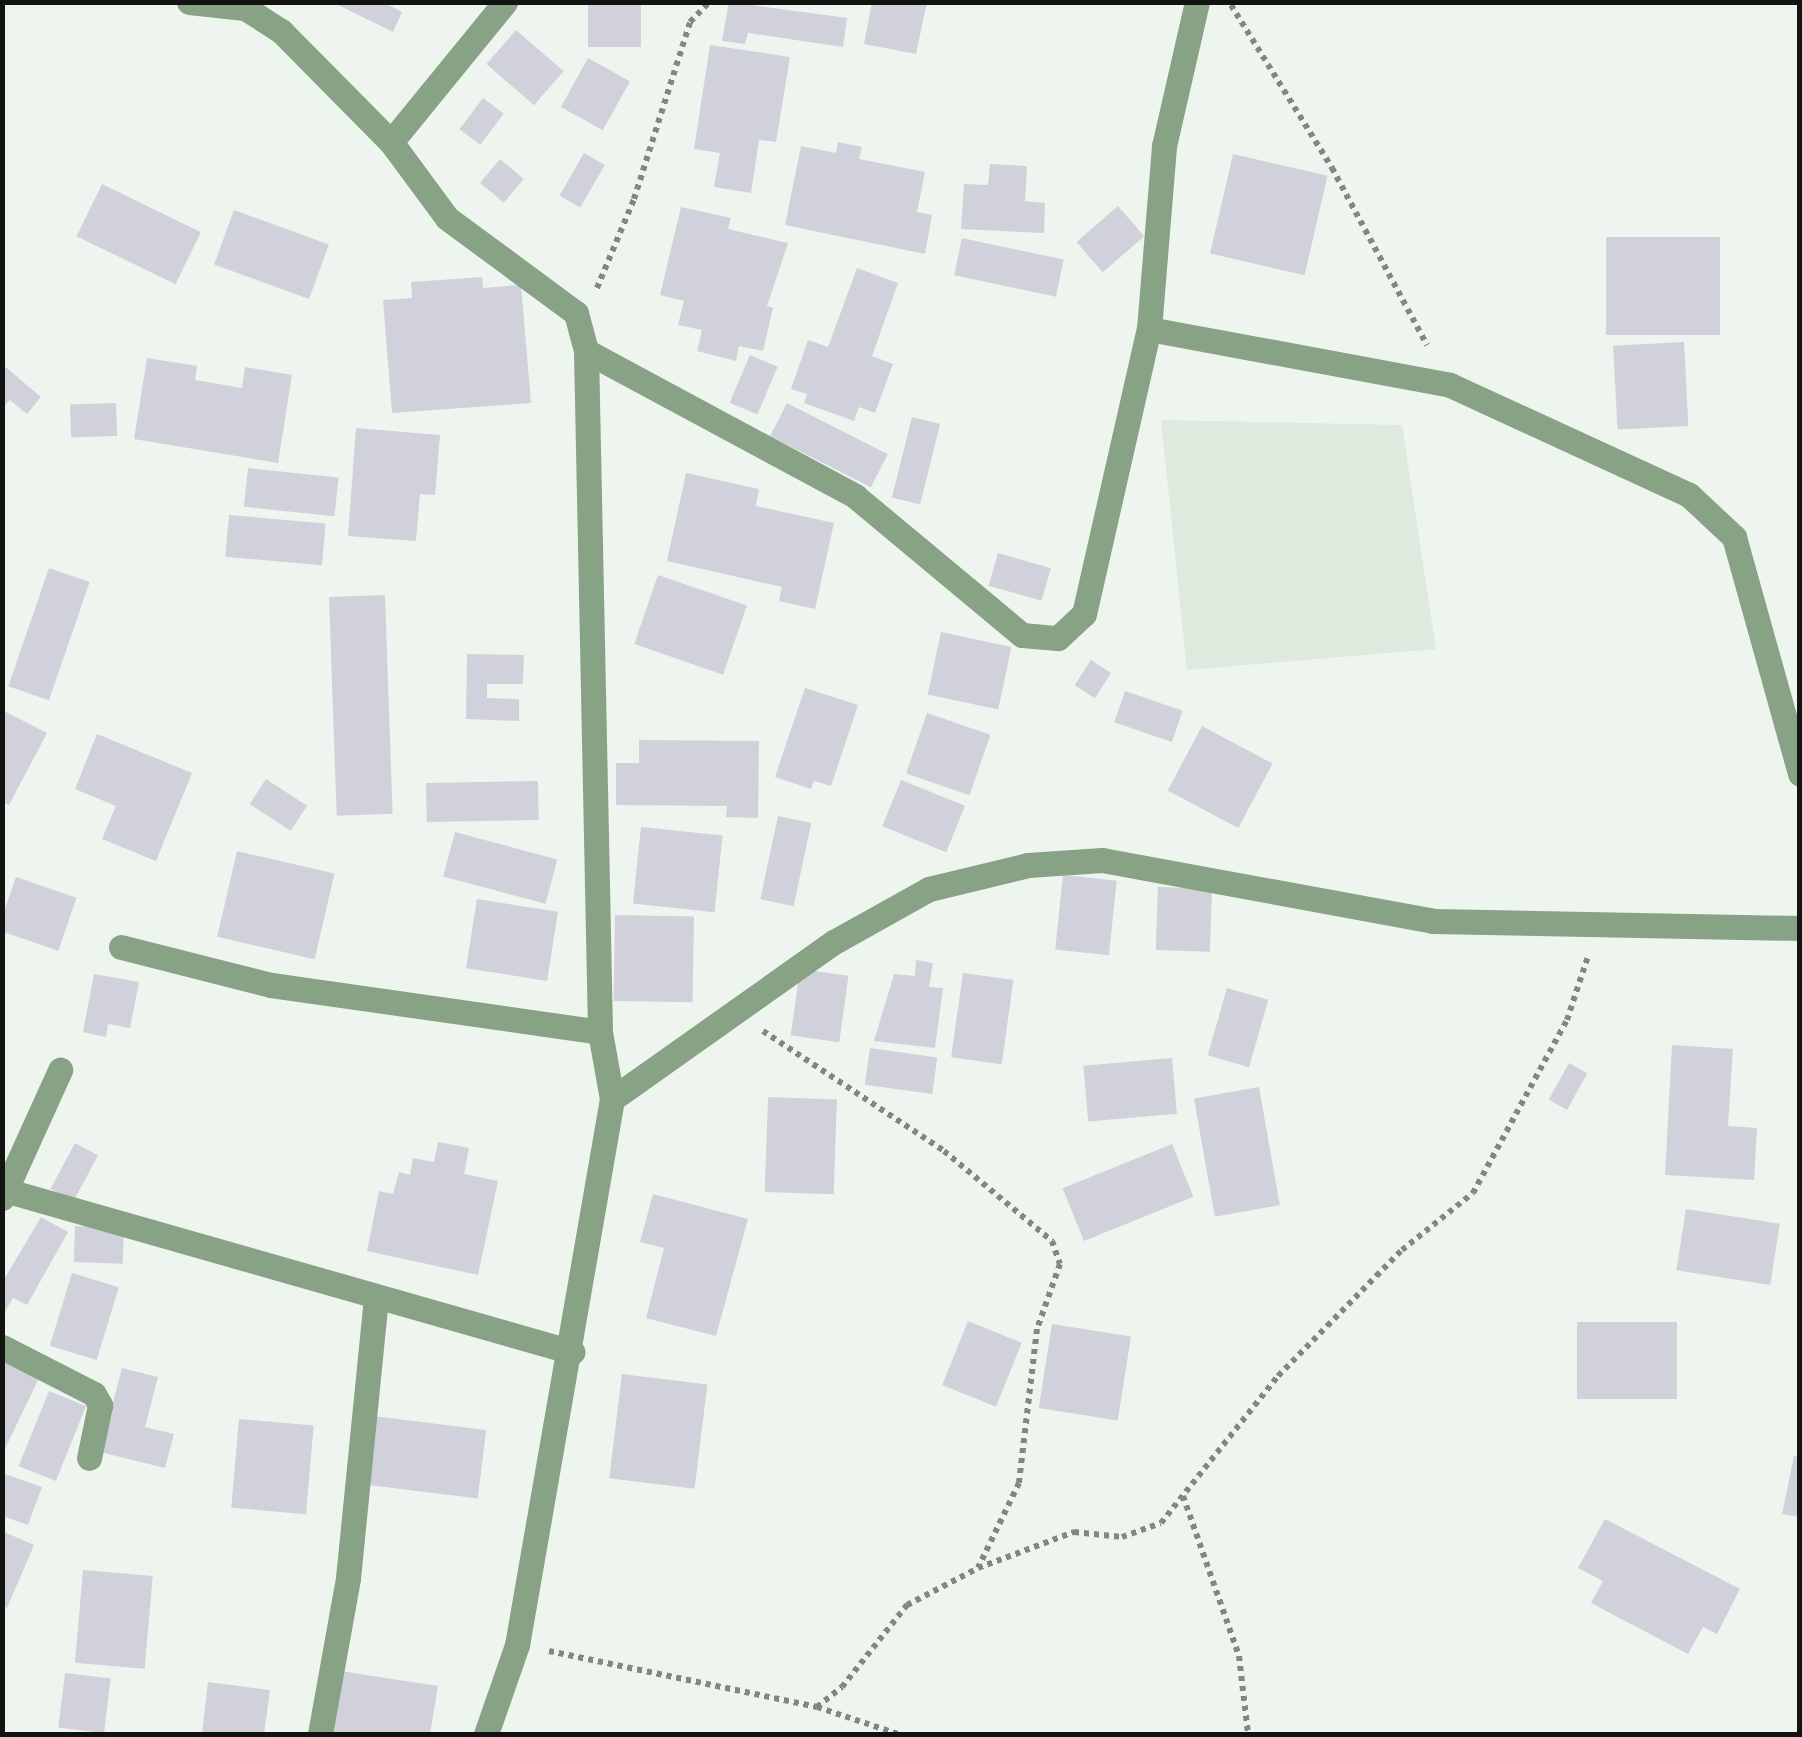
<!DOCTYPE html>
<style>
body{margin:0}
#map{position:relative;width:1802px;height:1737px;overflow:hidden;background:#eef5ee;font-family:"Crimson Pro",serif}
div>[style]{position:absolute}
.built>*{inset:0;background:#deeadd}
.building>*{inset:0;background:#d0d1da;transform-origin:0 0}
.path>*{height:6px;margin-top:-3px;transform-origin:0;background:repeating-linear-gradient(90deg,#828782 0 5px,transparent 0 10px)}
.minor>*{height:25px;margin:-12.5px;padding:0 12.5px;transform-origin:12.5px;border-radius:12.5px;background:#88a285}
span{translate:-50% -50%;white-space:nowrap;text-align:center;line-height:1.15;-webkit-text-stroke:10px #fff;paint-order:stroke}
.frame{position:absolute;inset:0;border:5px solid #111411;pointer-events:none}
</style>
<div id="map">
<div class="built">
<i style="clip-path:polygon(1161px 420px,1402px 425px,1436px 649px,1187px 670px)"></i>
</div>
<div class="building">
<i style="clip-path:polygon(332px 2px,383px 2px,402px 12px,393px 32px)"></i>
<i style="left:588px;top:2px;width:53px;height:45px"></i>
<i style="clip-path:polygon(729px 2px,847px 18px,843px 47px,748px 33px,745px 44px,722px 41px)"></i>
<i style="clip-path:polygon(872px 2px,927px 2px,916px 54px,864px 44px)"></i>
<i style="left:516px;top:30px;width:63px;height:45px;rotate:41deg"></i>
<i style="clip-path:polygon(710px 45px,790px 57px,776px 142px,759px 140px,751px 193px,714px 187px,720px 153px,694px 149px)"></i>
<i style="left:588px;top:58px;width:48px;height:56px;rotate:29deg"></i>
<i style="left:483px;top:98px;width:26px;height:39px;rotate:37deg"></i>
<i style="clip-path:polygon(838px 142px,862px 147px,859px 159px,925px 172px,917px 212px,932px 215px,925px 254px,785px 225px,801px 146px,836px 153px)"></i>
<i style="left:584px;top:153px;width:24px;height:49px;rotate:30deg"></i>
<i style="left:1233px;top:154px;width:97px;height:102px;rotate:13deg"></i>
<i style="left:500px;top:159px;width:31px;height:31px;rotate:40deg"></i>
<i style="clip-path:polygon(990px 164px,1027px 166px,1025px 201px,1045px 203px,1044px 233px,961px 229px,964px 184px,988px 185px)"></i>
<i style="left:102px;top:184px;width:110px;height:58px;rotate:26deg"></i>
<i style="left:1118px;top:206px;width:40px;height:55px;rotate:49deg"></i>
<i style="clip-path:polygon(681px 207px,731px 218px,728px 229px,788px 243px,767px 306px,773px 308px,763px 351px,739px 346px,736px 361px,697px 351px,702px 330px,678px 325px,684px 301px,660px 295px)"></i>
<i style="left:234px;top:210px;width:101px;height:58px;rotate:20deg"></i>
<i style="left:1606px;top:237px;width:114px;height:98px"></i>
<i style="left:962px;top:238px;width:104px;height:38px;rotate:12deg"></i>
<i style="clip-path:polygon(857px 268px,898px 283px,872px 356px,893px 364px,875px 413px,859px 407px,854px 421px,804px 403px,807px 394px,791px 389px,808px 340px,828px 347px)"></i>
<i style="clip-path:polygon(482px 277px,483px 288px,521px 285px,531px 403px,392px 413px,383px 300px,412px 298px,411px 282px)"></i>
<i style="left:1684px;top:342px;width:84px;height:71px;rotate:87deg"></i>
<i style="left:750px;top:355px;width:30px;height:52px;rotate:23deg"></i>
<i style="clip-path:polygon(147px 358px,197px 366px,195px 380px,242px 388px,245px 367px,292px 375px,278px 463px,134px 439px)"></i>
<i style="clip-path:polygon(2px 364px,41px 397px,27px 414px,10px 400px,2px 408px)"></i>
<i style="left:116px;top:403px;width:33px;height:46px;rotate:88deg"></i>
<i style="left:787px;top:403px;width:113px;height:37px;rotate:27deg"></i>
<i style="left:912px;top:417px;width:29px;height:83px;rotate:14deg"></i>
<i style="clip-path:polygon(356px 428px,440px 435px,435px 495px,420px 494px,416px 541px,348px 536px)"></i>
<i style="left:248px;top:468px;width:91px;height:39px;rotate:6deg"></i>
<i style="clip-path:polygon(686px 473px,759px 489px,756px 506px,834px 523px,815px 609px,779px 601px,782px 587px,667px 561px)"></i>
<i style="left:229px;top:515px;width:97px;height:42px;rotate:5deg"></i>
<i style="left:998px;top:553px;width:55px;height:34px;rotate:16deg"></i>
<i style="left:49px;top:568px;width:43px;height:125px;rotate:19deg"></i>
<i style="left:658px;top:575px;width:94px;height:73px;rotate:19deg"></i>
<i style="left:385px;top:595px;width:219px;height:56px;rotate:88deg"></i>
<i style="left:941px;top:632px;width:72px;height:64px;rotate:12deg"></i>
<i style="clip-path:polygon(467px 654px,524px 655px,523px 684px,487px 684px,487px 698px,519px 699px,519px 721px,466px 719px)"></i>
<i style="left:1091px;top:660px;width:24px;height:30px;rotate:33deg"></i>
<i style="clip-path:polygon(805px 688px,858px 705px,831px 786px,814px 781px,811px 789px,775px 777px)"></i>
<i style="left:1125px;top:691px;width:61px;height:33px;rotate:19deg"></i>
<i style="clip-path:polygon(2px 710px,47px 733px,9px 805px,2px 801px)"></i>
<i style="left:927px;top:713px;width:67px;height:64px;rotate:19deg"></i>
<i style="left:1202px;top:726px;width:80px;height:73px;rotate:28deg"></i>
<i style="clip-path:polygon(97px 734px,192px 773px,156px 861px,102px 839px,116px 806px,75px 789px)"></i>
<i style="clip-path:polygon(639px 740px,759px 741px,758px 818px,726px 817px,727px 806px,616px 805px,616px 763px,639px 763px)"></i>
<i style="left:266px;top:779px;width:49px;height:30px;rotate:33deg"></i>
<i style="left:901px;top:780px;width:69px;height:50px;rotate:22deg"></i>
<i style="left:538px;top:781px;width:39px;height:112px;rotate:89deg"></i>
<i style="left:778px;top:816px;width:34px;height:85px;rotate:12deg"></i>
<i style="left:641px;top:827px;width:82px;height:77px;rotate:6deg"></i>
<i style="left:455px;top:832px;width:106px;height:46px;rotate:15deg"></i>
<i style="left:237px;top:851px;width:100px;height:88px;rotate:13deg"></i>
<i style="left:1063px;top:875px;width:54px;height:75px;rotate:6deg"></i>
<i style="left:16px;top:877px;width:64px;height:56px;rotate:19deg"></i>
<i style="left:1158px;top:887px;width:54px;height:63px;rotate:2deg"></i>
<i style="left:477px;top:899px;width:82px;height:70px;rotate:9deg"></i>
<i style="left:615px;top:915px;width:79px;height:86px;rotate:1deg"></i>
<i style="clip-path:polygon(916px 960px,933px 963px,929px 987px,943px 988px,935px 1048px,874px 1041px,894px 974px,915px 976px)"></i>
<i style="left:800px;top:969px;width:49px;height:67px;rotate:8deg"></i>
<i style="left:963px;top:973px;width:51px;height:85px;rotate:8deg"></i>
<i style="clip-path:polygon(94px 974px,139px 982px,130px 1028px,108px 1024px,106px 1037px,83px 1032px)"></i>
<i style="left:1227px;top:988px;width:43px;height:70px;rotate:16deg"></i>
<i style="clip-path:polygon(1672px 1045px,1733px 1049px,1728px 1126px,1757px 1128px,1754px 1180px,1665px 1175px)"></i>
<i style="left:870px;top:1048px;width:68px;height:37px;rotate:8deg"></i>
<i style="left:1172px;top:1058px;width:56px;height:89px;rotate:85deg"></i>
<i style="left:1569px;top:1063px;width:21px;height:42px;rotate:29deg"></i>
<i style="left:1259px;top:1087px;width:120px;height:66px;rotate:80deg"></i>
<i style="left:768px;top:1097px;width:69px;height:95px;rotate:2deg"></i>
<i style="clip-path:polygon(438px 1142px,469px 1148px,464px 1174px,498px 1181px,478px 1275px,367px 1251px,379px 1191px,393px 1194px,399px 1172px,410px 1175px,413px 1158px,434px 1162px)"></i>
<i style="left:75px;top:1143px;width:26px;height:52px;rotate:28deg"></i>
<i style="left:1172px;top:1144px;width:57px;height:118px;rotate:68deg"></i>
<i style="clip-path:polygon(653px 1194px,748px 1219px,716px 1336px,646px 1318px,664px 1248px,640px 1242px)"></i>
<i style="left:1686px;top:1209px;width:95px;height:62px;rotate:9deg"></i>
<i style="clip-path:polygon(41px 1217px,68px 1232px,27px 1305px,13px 1298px,2px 1317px,2px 1283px)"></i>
<i style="left:75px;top:1226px;width:49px;height:36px;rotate:2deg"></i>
<i style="left:72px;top:1273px;width:49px;height:76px;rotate:17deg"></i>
<i style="left:968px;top:1321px;width:58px;height:69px;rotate:22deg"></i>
<i style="left:1577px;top:1322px;width:100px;height:77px"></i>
<i style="left:1052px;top:1324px;width:80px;height:85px;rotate:9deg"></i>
<i style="clip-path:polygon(2px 1361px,39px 1378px,2px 1455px)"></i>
<i style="clip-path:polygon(122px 1368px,158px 1377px,145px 1427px,174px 1434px,165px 1468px,100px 1452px)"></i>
<i style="left:622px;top:1374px;width:86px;height:105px;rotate:7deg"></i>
<i style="left:49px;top:1391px;width:40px;height:81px;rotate:22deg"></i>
<i style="left:373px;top:1416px;width:114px;height:69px;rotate:7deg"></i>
<i style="left:239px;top:1419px;width:75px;height:89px;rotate:5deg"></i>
<i style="clip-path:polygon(1794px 1456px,1800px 1457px,1800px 1517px,1782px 1514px)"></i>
<i style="clip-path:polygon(2px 1473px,42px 1487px,28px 1525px,2px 1516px)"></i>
<i style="clip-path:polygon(1605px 1519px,1740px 1589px,1717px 1634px,1703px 1627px,1688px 1654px,1591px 1603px,1603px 1581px,1578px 1568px)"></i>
<i style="clip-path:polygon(2px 1531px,34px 1545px,7px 1608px,2px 1606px)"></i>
<i style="left:83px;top:1570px;width:70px;height:93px;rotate:5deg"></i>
<i style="clip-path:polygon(340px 1671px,438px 1686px,430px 1734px,330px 1734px)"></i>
<i style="left:65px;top:1673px;width:46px;height:55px;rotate:7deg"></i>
<i style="clip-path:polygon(208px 1682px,270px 1690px,264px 1734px,202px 1734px)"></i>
</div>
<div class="path">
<i style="left:1231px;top:5px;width:192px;rotate:58.2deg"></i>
<i style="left:1332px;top:168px;width:201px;rotate:61.8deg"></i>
<i style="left:597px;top:288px;width:96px;rotate:-67.4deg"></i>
<i style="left:634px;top:199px;width:186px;rotate:-72.4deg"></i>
<i style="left:690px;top:22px;width:28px;rotate:-46deg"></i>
<i style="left:763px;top:1031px;width:217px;rotate:33.5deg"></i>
<i style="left:944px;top:1151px;width:141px;rotate:39.8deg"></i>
<i style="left:1052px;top:1241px;width:24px;rotate:71deg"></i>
<i style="left:1060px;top:1264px;width:69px;rotate:109.5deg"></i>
<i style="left:1037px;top:1329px;width:155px;rotate:96.7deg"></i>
<i style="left:1019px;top:1483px;width:94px;rotate:115.8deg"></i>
<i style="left:1183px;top:1496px;width:170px;rotate:70.7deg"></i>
<i style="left:1239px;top:1656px;width:79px;rotate:83.4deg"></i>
<i style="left:549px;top:1651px;width:274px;rotate:11.8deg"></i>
<i style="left:817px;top:1707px;width:85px;rotate:18.4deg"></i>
<i style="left:817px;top:1707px;width:32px;rotate:-39deg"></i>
<i style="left:842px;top:1687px;width:105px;rotate:-51.6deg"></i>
<i style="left:907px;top:1605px;width:80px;rotate:-27.5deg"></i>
<i style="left:978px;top:1568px;width:103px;rotate:-20.6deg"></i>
<i style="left:1074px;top:1532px;width:48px;rotate:5.9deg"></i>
<i style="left:1122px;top:1537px;width:41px;rotate:-19.7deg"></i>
<i style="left:1161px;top:1523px;width:188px;rotate:-51.5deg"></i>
<i style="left:1278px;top:1376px;width:177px;rotate:-45.5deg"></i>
<i style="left:1402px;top:1250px;width:91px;rotate:-38.8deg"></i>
<i style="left:1473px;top:1193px;width:197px;rotate:-61.5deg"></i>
<i style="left:1567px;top:1020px;width:67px;rotate:-71.8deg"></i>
</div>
<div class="minor">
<i style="left:189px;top:2px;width:56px;rotate:6.1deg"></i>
<i style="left:245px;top:8px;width:43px;rotate:32.6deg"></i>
<i style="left:281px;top:31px;width:156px;rotate:45.3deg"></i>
<i style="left:391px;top:142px;width:94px;rotate:53.6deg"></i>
<i style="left:447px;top:218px;width:160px;rotate:36.4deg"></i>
<i style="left:576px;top:313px;width:39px;rotate:75deg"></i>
<i style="left:586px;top:351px;width:681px;rotate:88.82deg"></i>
<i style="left:600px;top:1032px;width:68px;rotate:79.8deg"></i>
<i style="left:612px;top:1099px;width:554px;rotate:99.87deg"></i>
<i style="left:517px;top:1645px;width:94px;rotate:109.2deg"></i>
<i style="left:391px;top:142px;width:181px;rotate:-50.8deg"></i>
<i style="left:1149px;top:329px;width:306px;rotate:10.5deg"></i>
<i style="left:1450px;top:385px;width:263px;rotate:24.7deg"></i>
<i style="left:1689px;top:495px;width:62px;rotate:43deg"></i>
<i style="left:1734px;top:537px;width:246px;rotate:74.4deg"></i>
<i style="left:586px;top:351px;width:306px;rotate:28.3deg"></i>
<i style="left:855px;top:496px;width:217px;rotate:39.8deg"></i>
<i style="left:1022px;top:635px;width:36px;rotate:5deg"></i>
<i style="left:1058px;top:638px;width:35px;rotate:-43deg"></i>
<i style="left:1084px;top:614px;width:292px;rotate:-77.2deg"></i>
<i style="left:1149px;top:329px;width:184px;rotate:-85.3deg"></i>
<i style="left:1164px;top:146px;width:148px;rotate:-77.1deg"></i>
<i style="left:121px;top:947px;width:155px;rotate:14.2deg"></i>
<i style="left:271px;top:985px;width:332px;rotate:8.1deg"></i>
<i style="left:612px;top:1099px;width:272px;rotate:-35.3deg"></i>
<i style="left:834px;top:942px;width:109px;rotate:-29.2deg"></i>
<i style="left:929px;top:889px;width:102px;rotate:-13.6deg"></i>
<i style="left:1028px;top:865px;width:74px;rotate:-3.9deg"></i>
<i style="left:1102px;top:860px;width:337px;rotate:10.4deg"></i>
<i style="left:1433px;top:921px;width:367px;rotate:1.1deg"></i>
<i style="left:8px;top:1191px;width:587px;rotate:15.91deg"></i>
<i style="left:2px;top:1198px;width:141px;rotate:-65.6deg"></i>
<i style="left:2px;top:1347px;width:103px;rotate:27.1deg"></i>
<i style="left:94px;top:1394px;width:13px;rotate:61deg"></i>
<i style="left:100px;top:1405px;width:54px;rotate:101.7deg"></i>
<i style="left:320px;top:1734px;width:158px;rotate:-79.8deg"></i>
<i style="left:348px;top:1578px;width:281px;rotate:-84.3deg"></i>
</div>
<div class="frame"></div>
</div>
